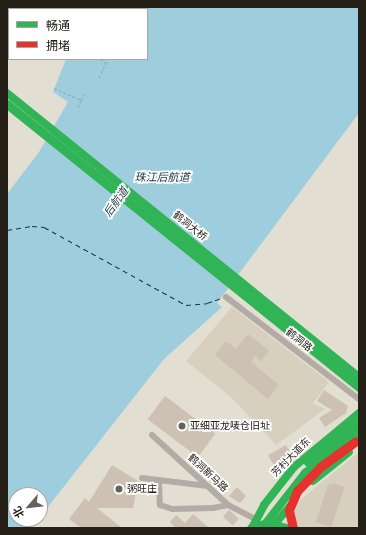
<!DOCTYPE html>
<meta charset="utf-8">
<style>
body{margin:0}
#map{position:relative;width:366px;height:535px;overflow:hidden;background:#e3ded2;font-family:"PT Sans","Noto Sans SC",sans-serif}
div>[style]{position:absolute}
.commercial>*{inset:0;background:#d8cfbf}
.water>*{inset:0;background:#9ecddd}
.ferry>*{height:1px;margin-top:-0.5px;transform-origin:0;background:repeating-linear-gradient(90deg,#143541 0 5px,transparent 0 9px)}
.building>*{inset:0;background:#ccc1b3;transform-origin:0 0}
.path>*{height:1px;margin-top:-0.5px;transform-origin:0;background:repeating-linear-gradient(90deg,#a7a19b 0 3px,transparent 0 5px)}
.lane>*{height:3px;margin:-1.5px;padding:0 1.5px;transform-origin:1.5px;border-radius:1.5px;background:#b3aba5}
.street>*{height:6px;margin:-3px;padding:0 3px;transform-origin:3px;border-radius:3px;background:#b3aba5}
.fast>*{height:8px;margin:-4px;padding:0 4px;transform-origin:4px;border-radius:4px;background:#30b455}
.fast-bridge>*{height:9px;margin:-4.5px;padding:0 4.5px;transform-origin:4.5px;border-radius:4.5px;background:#30b455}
.jam-bridge>*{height:9px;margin:-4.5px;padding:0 4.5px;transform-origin:4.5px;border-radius:4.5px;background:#e5322d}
.dots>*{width:11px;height:11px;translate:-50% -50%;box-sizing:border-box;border:2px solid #fff;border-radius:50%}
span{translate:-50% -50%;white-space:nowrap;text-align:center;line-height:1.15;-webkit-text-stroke:3.5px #fff;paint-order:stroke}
.street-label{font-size:10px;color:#242018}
.poi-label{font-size:10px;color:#242018}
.left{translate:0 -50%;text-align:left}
.water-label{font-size:11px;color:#143541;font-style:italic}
.frame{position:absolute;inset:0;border:8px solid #242018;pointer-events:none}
.legend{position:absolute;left:8px;top:8px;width:140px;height:52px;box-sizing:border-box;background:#fff;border:1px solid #a7a6a3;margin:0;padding:5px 7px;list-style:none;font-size:12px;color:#242018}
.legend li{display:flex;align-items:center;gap:8px;height:20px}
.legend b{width:20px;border:1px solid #a7a6a3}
.north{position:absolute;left:8px;top:487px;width:40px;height:40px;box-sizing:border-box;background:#fff;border:1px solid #a7a6a3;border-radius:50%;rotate:242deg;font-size:11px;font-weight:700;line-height:16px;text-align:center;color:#242018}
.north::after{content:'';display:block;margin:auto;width:14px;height:18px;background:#676259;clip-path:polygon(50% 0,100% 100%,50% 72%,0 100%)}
</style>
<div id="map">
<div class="commercial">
<i style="clip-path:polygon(232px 307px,329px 382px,313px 403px,325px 409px,276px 445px,232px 398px,186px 361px)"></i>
<i style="clip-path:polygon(359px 452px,359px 524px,355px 528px,297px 528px,294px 513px,300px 500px)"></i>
</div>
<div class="water">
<i style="clip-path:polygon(87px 7px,359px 7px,359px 113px,217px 303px,222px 307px,164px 359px,40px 517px,40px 495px,16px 495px,16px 519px,38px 519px,31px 528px,7px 528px,7px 194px,39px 152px,68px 102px,53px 92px,66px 59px,147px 59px,147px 9px,87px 9px)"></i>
</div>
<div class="ferry">
<i style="left:7px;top:230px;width:25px;rotate:-9deg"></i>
<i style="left:32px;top:226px;width:12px;rotate:5deg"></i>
<i style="left:44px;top:227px;width:162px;rotate:28.8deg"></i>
<i style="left:186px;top:305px;width:21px;rotate:-5deg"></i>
<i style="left:207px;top:303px;width:18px;rotate:-19deg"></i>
</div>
<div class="building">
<i style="clip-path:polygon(248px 334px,269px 351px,261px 361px,255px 356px,251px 362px,279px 385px,268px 399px,215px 355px,226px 341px,236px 349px)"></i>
<i style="clip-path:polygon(324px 390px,348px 406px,346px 413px,325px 427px,319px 418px,332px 410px,317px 401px)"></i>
<i style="left:165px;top:396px;width:63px;height:29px;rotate:37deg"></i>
<i style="clip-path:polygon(286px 445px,291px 453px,276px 469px,268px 455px)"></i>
<i style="clip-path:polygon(112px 465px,138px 481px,133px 508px,97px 508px,122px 528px,81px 528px,69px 519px,85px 498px,89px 502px)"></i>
<i style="clip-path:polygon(333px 483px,345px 487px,331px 527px,316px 522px,328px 484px,332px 485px)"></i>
<i style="clip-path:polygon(237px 487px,246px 496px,240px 503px,229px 496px)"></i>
<i style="left:229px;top:510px;width:13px;height:9px;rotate:42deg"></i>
<i style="clip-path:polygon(193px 514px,209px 528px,175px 528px,170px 522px,176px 515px,185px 523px)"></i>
</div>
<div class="path">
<i style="left:100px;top:59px;width:7px;rotate:34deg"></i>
<i style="left:99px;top:78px;width:21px;rotate:-65deg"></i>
<i style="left:54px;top:88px;width:30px;rotate:24deg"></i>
<i style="left:81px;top:100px;width:8px;rotate:113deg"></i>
<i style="left:81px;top:100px;width:7px;rotate:-63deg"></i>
</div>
<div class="lane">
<i style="left:63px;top:9px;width:3px;rotate:-45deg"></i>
<i style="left:7px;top:11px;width:2px;rotate:27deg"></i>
</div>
<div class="street">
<i style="left:226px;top:297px;width:168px;rotate:37.5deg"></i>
<i style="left:152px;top:435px;width:103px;rotate:42.6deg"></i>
<i style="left:228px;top:505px;width:31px;rotate:27deg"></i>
<i style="left:142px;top:478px;width:66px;rotate:6.9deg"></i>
<i style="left:159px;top:481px;width:24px;rotate:88deg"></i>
<i style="left:160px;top:505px;width:13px;rotate:18deg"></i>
<i style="left:172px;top:509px;width:41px;rotate:-1.4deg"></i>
<i style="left:213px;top:508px;width:15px;rotate:-11deg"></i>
</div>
<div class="fast">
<i style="left:7px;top:93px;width:452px;rotate:38.9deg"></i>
<i style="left:313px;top:481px;width:46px;rotate:-38.9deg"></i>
<i style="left:272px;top:527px;width:28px;rotate:-49deg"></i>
<i style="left:252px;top:528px;width:26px;rotate:-62deg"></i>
<i style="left:264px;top:505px;width:48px;rotate:-51.7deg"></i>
<i style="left:294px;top:467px;width:85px;rotate:-39.7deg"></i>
<i style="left:262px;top:528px;width:70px;rotate:-52deg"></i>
<i style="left:305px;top:473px;width:68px;rotate:-37.2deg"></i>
</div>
<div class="fast-bridge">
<i style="left:7px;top:104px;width:452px;rotate:38.8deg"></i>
<i style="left:308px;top:462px;width:64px;rotate:-37.4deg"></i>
<i style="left:251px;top:528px;width:17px;rotate:-17deg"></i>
<i style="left:267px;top:523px;width:20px;rotate:15deg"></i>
</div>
<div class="jam-bridge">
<i style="left:293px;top:528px;width:18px;rotate:-103deg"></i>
<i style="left:289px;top:510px;width:21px;rotate:-67deg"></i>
<i style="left:297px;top:491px;width:33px;rotate:-46deg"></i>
<i style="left:320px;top:467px;width:44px;rotate:-35.8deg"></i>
</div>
<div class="dots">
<i style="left:182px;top:426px;background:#676259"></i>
<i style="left:119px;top:489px;background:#676259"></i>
</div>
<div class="street-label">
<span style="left:190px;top:226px;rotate:39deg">鹤洞大桥</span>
<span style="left:299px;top:340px;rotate:38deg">鹤洞路</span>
<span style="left:291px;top:457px;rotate:-45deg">芳村大道东</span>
<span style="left:208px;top:473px;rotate:43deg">鹤洞新马路</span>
</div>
<div class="poi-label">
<span class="left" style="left:190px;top:426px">亚细亚龙唛仓旧址</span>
<span class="left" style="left:127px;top:489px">粥旺庄</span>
</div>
<div class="water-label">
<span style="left:162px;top:177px">珠江后航道</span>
<span style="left:116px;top:202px;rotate:-54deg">后航道</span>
</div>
<div class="frame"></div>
<ul class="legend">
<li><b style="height:5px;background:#30b455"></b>畅通</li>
<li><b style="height:5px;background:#e5322d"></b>拥堵</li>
</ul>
<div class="north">北</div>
</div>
